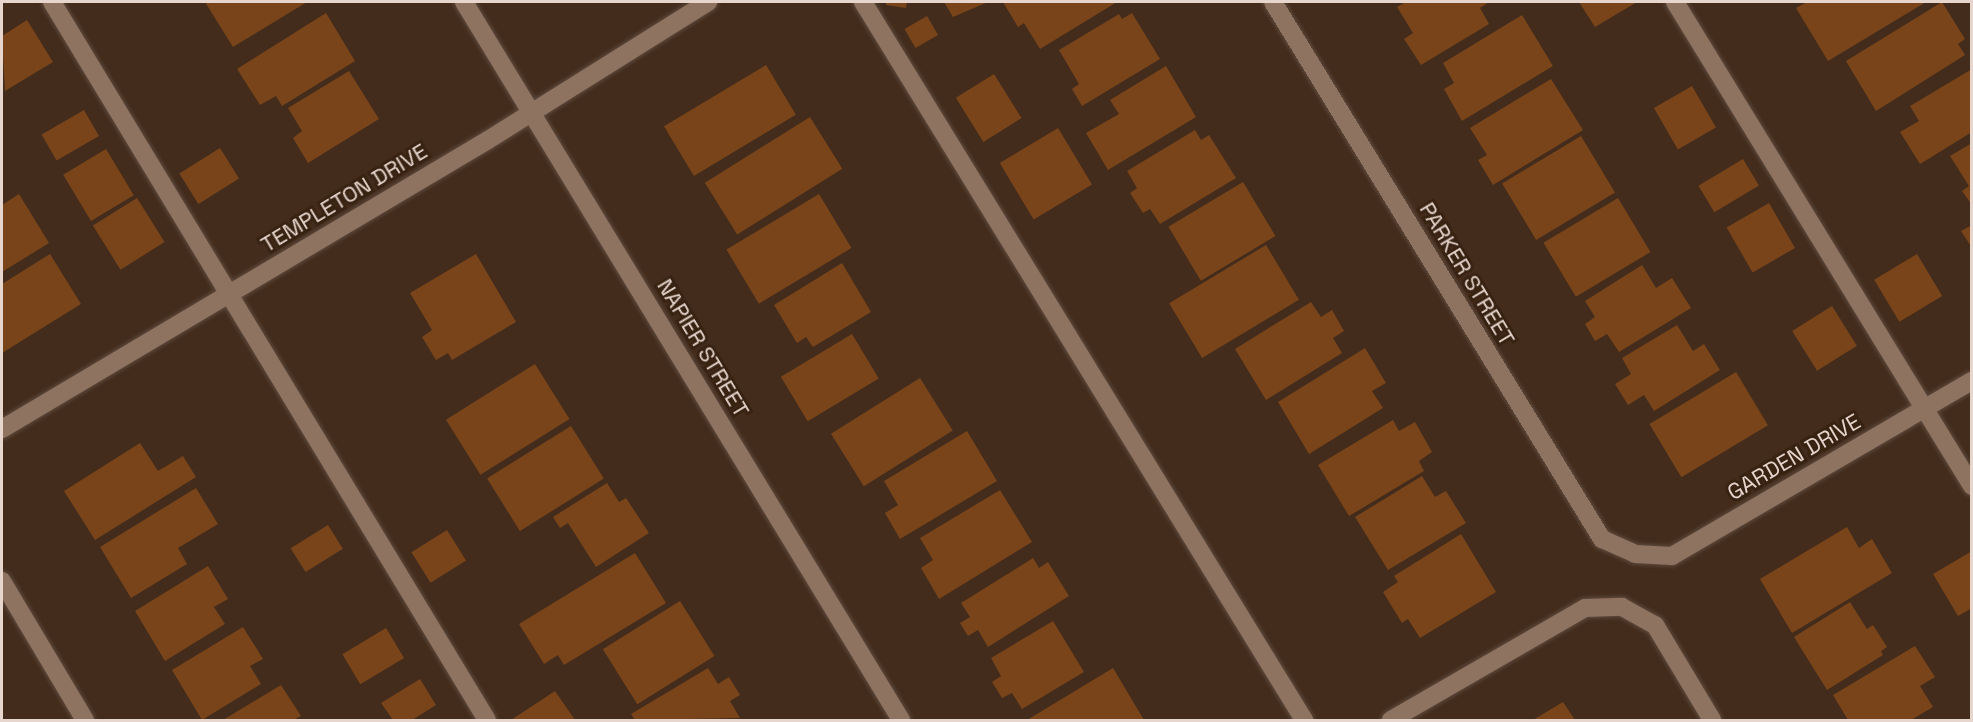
<!DOCTYPE html>
<style>
body{margin:0}
#map{position:relative;width:1973px;height:722px;overflow:hidden;background:#432c1c;font-family:"Space Grotesk",sans-serif}
div>[style]{position:absolute}
.building>*{inset:0;background:#794419;transform-origin:0 0}
.roads{filter:drop-shadow(0 0 2px #5e4a3d) drop-shadow(0 0 2px #5e4a3d)}
.minor>*{height:18px;margin:-9px;padding:0 9px;transform-origin:9px;border-radius:9px;background:#8e7361}
span{translate:-50% -50%;white-space:nowrap;text-align:center;line-height:1.15;-webkit-text-stroke:6px #382212;paint-order:stroke}
.street-label{font-size:22px;color:#e6d6cd}
.frame{position:absolute;inset:0;border:3px solid #e6d6cd;pointer-events:none}
</style>
<div id="map">
<div class="building">
<i style="clip-path:polygon(205px 2px,307px 2px,233px 47px)"></i>
<i style="clip-path:polygon(886px 2px,907px 2px,906px 8px,886px 5px)"></i>
<i style="clip-path:polygon(944px 2px,988px 2px,953px 17px)"></i>
<i style="clip-path:polygon(1003px 2px,1117px 2px,1040px 49px,1024px 23px,1018px 27px)"></i>
<i style="clip-path:polygon(1406px 2px,1489px 2px,1480px 8px,1489px 24px,1421px 65px,1404px 39px,1413px 33px,1397px 7px)"></i>
<i style="clip-path:polygon(1579px 2px,1637px 2px,1595px 27px)"></i>
<i style="clip-path:polygon(1807px 2px,1926px 2px,1828px 61px,1796px 8px)"></i>
<i style="clip-path:polygon(1942px 2px,1965px 39px,1958px 44px,1965px 55px,1876px 111px,1846px 61px)"></i>
<i style="clip-path:polygon(326px 13px,355px 61px,282px 106px,276px 96px,260px 105px,237px 69px)"></i>
<i style="clip-path:polygon(1132px 13px,1160px 59px,1082px 106px,1072px 89px,1079px 84px,1059px 50px,1119px 14px,1122px 19px)"></i>
<i style="clip-path:polygon(1522px 15px,1553px 66px,1462px 121px,1444px 89px,1454px 83px,1443px 63px)"></i>
<i style="left:927px;top:16px;width:22px;height:26px;rotate:60deg"></i>
<i style="clip-path:polygon(27px 20px,53px 62px,5px 91px,2px 36px)"></i>
<i style="left:766px;top:65px;width:58px;height:119px;rotate:59deg"></i>
<i style="clip-path:polygon(1166px 66px,1196px 117px,1108px 170px,1086px 133px,1119px 114px,1110px 100px)"></i>
<i style="clip-path:polygon(1972px 69px,1972px 132px,1920px 164px,1900px 132px,1919px 121px,1910px 106px)"></i>
<i style="clip-path:polygon(349px 71px,379px 119px,308px 163px,293px 138px,302px 131px,288px 108px)"></i>
<i style="left:994px;top:74px;width:52px;height:45px;rotate:58deg"></i>
<i style="clip-path:polygon(1551px 79px,1583px 130px,1493px 185px,1478px 160px,1487px 155px,1470px 128px)"></i>
<i style="left:1692px;top:86px;width:48px;height:44px;rotate:60deg"></i>
<i style="left:84px;top:110px;width:30px;height:49px;rotate:60deg"></i>
<i style="left:810px;top:117px;width:61px;height:124px;rotate:58deg"></i>
<i style="left:1058px;top:128px;width:66px;height:68px;rotate:59deg"></i>
<i style="clip-path:polygon(1195px 130px,1201px 140px,1209px 135px,1236px 178px,1160px 224px,1150px 209px,1143px 213px,1130px 193px,1137px 188px,1127px 171px)"></i>
<i style="left:1581px;top:136px;width:66px;height:92px;rotate:59deg"></i>
<i style="clip-path:polygon(1972px 143px,1972px 205px,1962px 191px,1969px 186px,1950px 156px)"></i>
<i style="left:220px;top:148px;width:36px;height:48px;rotate:58deg"></i>
<i style="left:106px;top:149px;width:54px;height:50px;rotate:59deg"></i>
<i style="left:1743px;top:159px;width:31px;height:52px;rotate:59deg"></i>
<i style="left:1243px;top:182px;width:63px;height:87px;rotate:59deg"></i>
<i style="clip-path:polygon(19px 194px,49px 243px,2px 272px,2px 205px)"></i>
<i style="left:819px;top:194px;width:63px;height:108px;rotate:59deg"></i>
<i style="left:137px;top:198px;width:52px;height:52px;rotate:58deg"></i>
<i style="left:1618px;top:198px;width:63px;height:87px;rotate:59deg"></i>
<i style="left:1769px;top:203px;width:52px;height:49px;rotate:60deg"></i>
<i style="clip-path:polygon(1972px 225px,1972px 248px,1961px 231px)"></i>
<i style="left:1266px;top:245px;width:64px;height:113px;rotate:59deg"></i>
<i style="clip-path:polygon(50px 254px,81px 304px,2px 353px,2px 284px)"></i>
<i style="clip-path:polygon(476px 254px,516px 322px,452px 360px,448px 353px,436px 360px,422px 337px,432px 330px,410px 293px)"></i>
<i style="left:1917px;top:254px;width:49px;height:50px;rotate:59deg"></i>
<i style="clip-path:polygon(842px 263px,871px 312px,813px 347px,806px 337px,797px 343px,774px 305px)"></i>
<i style="clip-path:polygon(1642px 265px,1656px 288px,1672px 278px,1691px 308px,1619px 352px,1607px 334px,1595px 341px,1585px 324px,1595px 317px,1585px 301px)"></i>
<i style="clip-path:polygon(1311px 302px,1321px 317px,1332px 310px,1344px 331px,1333px 338px,1342px 353px,1266px 400px,1235px 349px)"></i>
<i style="left:1832px;top:306px;width:47px;height:47px;rotate:58deg"></i>
<i style="clip-path:polygon(1677px 325px,1693px 351px,1704px 344px,1720px 370px,1654px 411px,1644px 395px,1628px 405px,1615px 384px,1631px 374px,1622px 358px)"></i>
<i style="left:852px;top:334px;width:52px;height:83px;rotate:59deg"></i>
<i style="clip-path:polygon(1365px 348px,1386px 383px,1372px 391px,1383px 408px,1309px 454px,1278px 402px)"></i>
<i style="left:535px;top:364px;width:65px;height:105px;rotate:58deg"></i>
<i style="left:1736px;top:372px;width:62px;height:101px;rotate:59deg"></i>
<i style="left:920px;top:378px;width:62px;height:105px;rotate:58deg"></i>
<i style="clip-path:polygon(1393px 420px,1399px 431px,1415px 422px,1432px 452px,1419px 461px,1424px 471px,1349px 516px,1318px 465px)"></i>
<i style="left:571px;top:426px;width:62px;height:99px;rotate:58deg"></i>
<i style="clip-path:polygon(967px 431px,997px 481px,900px 539px,885px 513px,898px 505px,884px 481px)"></i>
<i style="clip-path:polygon(140px 443px,158px 471px,183px 456px,196px 477px,95px 540px,64px 491px)"></i>
<i style="clip-path:polygon(1422px 476px,1435px 497px,1446px 491px,1466px 523px,1388px 570px,1355px 517px)"></i>
<i style="clip-path:polygon(607px 483px,619px 502px,626px 498px,649px 533px,596px 567px,568px 523px,560px 528px,553px 517px)"></i>
<i style="clip-path:polygon(196px 488px,218px 524px,178px 548px,187px 564px,131px 598px,100px 547px)"></i>
<i style="clip-path:polygon(1000px 490px,1032px 542px,939px 599px,921px 568px,933px 560px,920px 538px)"></i>
<i style="left:328px;top:525px;width:28px;height:44px;rotate:58deg"></i>
<i style="clip-path:polygon(1847px 527px,1859px 548px,1872px 539px,1892px 573px,1792px 633px,1760px 579px)"></i>
<i style="left:447px;top:530px;width:36px;height:42px;rotate:58deg"></i>
<i style="clip-path:polygon(1461px 534px,1496px 592px,1420px 638px,1408px 619px,1402px 623px,1383px 592px,1398px 582px,1394px 576px)"></i>
<i style="clip-path:polygon(1972px 551px,1972px 608px,1958px 616px,1933px 574px)"></i>
<i style="clip-path:polygon(635px 553px,666px 603px,564px 665px,558px 655px,544px 664px,519px 624px)"></i>
<i style="clip-path:polygon(1033px 558px,1039px 568px,1048px 562px,1069px 596px,988px 647px,978px 630px,968px 636px,960px 623px,970px 617px,961px 603px)"></i>
<i style="clip-path:polygon(208px 566px,228px 599px,214px 607px,225px 624px,165px 661px,135px 611px)"></i>
<i style="left:680px;top:601px;width:65px;height:91px;rotate:58deg"></i>
<i style="clip-path:polygon(1850px 602px,1867px 629px,1873px 625px,1887px 647px,1881px 651px,1883px 655px,1827px 690px,1794px 637px)"></i>
<i style="clip-path:polygon(1053px 621px,1084px 672px,1022px 709px,1012px 693px,1002px 698px,992px 682px,1001px 676px,991px 658px)"></i>
<i style="clip-path:polygon(243px 627px,263px 659px,250px 666px,261px 684px,202px 720px,172px 670px)"></i>
<i style="left:386px;top:628px;width:35px;height:51px;rotate:59deg"></i>
<i style="clip-path:polygon(1915px 646px,1935px 677px,1920px 686px,1933px 707px,1911px 720px,1848px 720px,1833px 695px)"></i>
<i style="clip-path:polygon(708px 668px,718px 684px,729px 677px,740px 695px,730px 701px,740px 718px,635px 720px,631px 714px)"></i>
<i style="clip-path:polygon(1113px 668px,1144px 720px,1027px 720px)"></i>
<i style="clip-path:polygon(420px 679px,436px 705px,412px 720px,393px 720px,381px 703px)"></i>
<i style="clip-path:polygon(281px 685px,301px 716px,293px 720px,223px 720px)"></i>
<i style="clip-path:polygon(555px 691px,575px 720px,511px 720px)"></i>
<i style="clip-path:polygon(1563px 702px,1575px 720px,1533px 720px)"></i>
</div>
<div class="roads">
<div class="minor">
<i style="left:52px;top:2px;width:839px;rotate:58.79deg"></i>
<i style="left:464px;top:2px;width:841px;rotate:58.67deg"></i>
<i style="left:863px;top:2px;width:843px;rotate:58.44deg"></i>
<i style="left:1273px;top:2px;width:630px;rotate:58.51deg"></i>
<i style="left:1602px;top:539px;width:36px;rotate:24deg"></i>
<i style="left:1635px;top:554px;width:37px;rotate:3deg"></i>
<i style="left:1672px;top:556px;width:347px;rotate:-30.3deg"></i>
<i style="left:1675px;top:2px;width:568px;rotate:58.47deg"></i>
<i style="left:2px;top:429px;width:565px;rotate:-30.74deg"></i>
<i style="left:488px;top:140px;width:260px;rotate:-32.1deg"></i>
<i style="left:2px;top:581px;width:162px;rotate:59.2deg"></i>
<i style="left:1391px;top:720px;width:224px;rotate:-30deg"></i>
<i style="left:1585px;top:608px;width:37px;rotate:-2deg"></i>
<i style="left:1622px;top:607px;width:38px;rotate:29deg"></i>
<i style="left:1655px;top:625px;width:111px;rotate:59deg"></i>
</div>
</div>
<div class="street-label">
<span style="left:344px;top:198px;rotate:-31deg">TEMPLETON DRIVE</span>
<span style="left:1467px;top:274px;rotate:59deg">PARKER STREET</span>
<span style="left:703px;top:348px;rotate:59deg">NAPIER STREET</span>
<span style="left:1794px;top:457px;rotate:-30deg">GARDEN DRIVE</span>
</div>
<div class="frame"></div>
</div>
